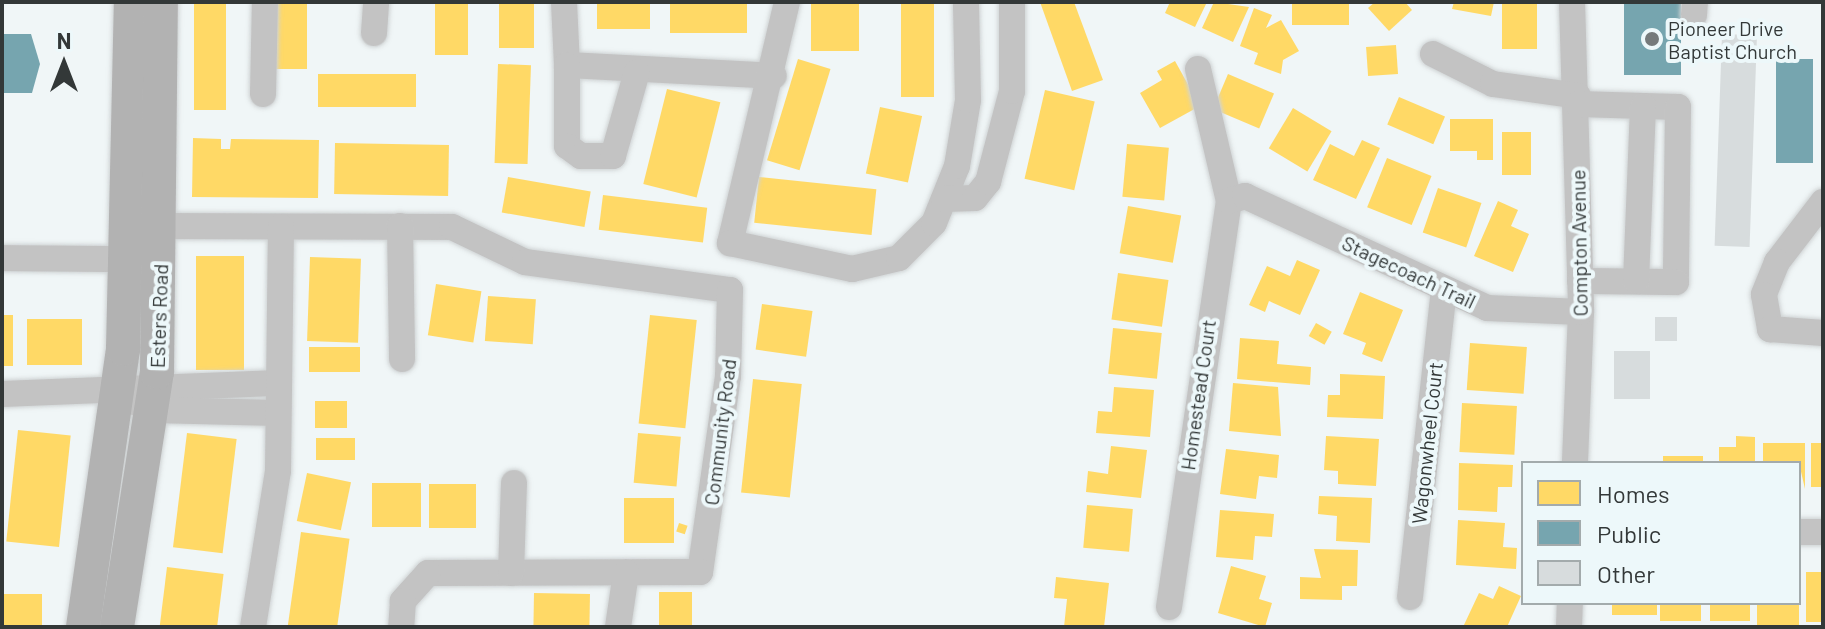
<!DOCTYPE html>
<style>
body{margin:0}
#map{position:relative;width:1825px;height:629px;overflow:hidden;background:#f0f6f7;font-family:Barlow,sans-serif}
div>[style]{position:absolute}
.homes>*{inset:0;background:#ffd966;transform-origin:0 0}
.public>*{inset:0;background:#76a5af;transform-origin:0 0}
.building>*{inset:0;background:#d7dcdd;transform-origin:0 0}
.roads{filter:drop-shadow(0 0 2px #cfd3d4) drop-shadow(0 0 2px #cfd3d4)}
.minor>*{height:26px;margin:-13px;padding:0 13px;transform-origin:13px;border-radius:13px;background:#c3c3c3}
.major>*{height:34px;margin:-17px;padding:0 17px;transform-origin:17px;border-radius:17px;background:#b2b2b2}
.dots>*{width:22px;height:22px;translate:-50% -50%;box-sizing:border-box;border:4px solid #edf8fa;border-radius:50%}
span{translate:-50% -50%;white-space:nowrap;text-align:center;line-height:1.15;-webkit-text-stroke:8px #edf8fa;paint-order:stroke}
.poi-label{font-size:20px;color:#333838}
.left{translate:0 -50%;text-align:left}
.street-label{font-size:20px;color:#333838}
.frame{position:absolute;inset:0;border:4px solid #333838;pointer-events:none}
.legend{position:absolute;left:1521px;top:461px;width:280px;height:144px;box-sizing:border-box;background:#edf8fa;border:2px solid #a3abac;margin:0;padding:10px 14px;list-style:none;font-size:24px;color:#333838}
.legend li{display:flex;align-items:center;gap:16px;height:40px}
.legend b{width:40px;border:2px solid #a3abac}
.north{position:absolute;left:24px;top:24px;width:80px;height:80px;-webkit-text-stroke:6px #edf8fa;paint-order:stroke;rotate:0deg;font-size:22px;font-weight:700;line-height:32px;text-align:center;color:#333838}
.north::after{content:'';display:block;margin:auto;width:28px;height:36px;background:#333838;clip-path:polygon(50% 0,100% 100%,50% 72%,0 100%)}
</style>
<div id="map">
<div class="homes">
<i style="left:194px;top:2px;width:32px;height:108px"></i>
<i style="clip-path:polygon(273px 2px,307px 2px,307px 69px,266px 69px)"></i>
<i style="left:435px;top:2px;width:33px;height:53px"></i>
<i style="left:499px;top:2px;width:35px;height:46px"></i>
<i style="left:597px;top:2px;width:53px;height:27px"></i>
<i style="left:670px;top:2px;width:77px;height:31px"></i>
<i style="left:811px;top:2px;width:48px;height:49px"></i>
<i style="left:901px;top:2px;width:33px;height:95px"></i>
<i style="clip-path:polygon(1040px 2px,1074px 2px,1103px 80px,1072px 91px)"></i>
<i style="clip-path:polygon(1170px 2px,1207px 2px,1195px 27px,1165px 13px)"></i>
<i style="clip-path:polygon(1214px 2px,1249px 7px,1233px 42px,1202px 28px)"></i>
<i style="left:1292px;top:2px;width:57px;height:23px"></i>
<i style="clip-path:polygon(1375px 2px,1405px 2px,1412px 10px,1389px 31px,1368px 8px)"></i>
<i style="clip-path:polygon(1454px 2px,1494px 2px,1491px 16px,1452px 9px)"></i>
<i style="left:1502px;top:2px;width:35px;height:47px"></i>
<i style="clip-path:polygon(1254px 8px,1272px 15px,1266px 28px,1281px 20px,1299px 51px,1283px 60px,1281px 74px,1254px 64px,1258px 53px,1240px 46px)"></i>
<i style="left:1396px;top:45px;width:29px;height:30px;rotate:86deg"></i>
<i style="left:798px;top:59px;width:34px;height:106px;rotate:17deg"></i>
<i style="clip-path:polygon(1175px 61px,1200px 106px,1160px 128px,1140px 93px,1162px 80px,1157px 71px)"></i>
<i style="left:498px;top:64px;width:33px;height:99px;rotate:2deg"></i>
<i style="left:318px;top:74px;width:98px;height:33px"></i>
<i style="left:1228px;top:74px;width:50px;height:38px;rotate:23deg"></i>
<i style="left:667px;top:89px;width:55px;height:98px;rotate:14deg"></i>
<i style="left:1045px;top:90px;width:51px;height:91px;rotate:13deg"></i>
<i style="left:1399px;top:97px;width:50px;height:30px;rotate:23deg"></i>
<i style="left:880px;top:107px;width:43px;height:68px;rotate:12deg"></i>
<i style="left:1293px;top:108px;width:45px;height:47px;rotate:31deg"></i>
<i style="clip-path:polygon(1450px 119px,1493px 119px,1493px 160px,1477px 160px,1477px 151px,1450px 151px)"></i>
<i style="left:1502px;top:132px;width:29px;height:43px"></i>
<i style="clip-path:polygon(193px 138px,221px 139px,221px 149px,230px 149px,231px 139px,319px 140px,318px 198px,192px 197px)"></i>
<i style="clip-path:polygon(1362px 140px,1380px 148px,1356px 199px,1313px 180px,1330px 144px,1354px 156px)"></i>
<i style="left:335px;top:143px;width:114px;height:51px;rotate:1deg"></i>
<i style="left:1127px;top:144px;width:42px;height:53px;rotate:5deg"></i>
<i style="left:1387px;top:158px;width:48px;height:53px;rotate:22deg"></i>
<i style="left:508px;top:177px;width:84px;height:36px;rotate:10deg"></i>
<i style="left:759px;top:177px;width:118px;height:46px;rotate:6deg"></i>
<i style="left:1438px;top:188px;width:46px;height:47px;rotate:19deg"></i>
<i style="left:603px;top:195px;width:105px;height:35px;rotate:7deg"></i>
<i style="clip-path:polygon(1498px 201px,1518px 210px,1511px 226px,1529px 234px,1513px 272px,1474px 256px)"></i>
<i style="left:1128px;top:206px;width:54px;height:48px;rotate:10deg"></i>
<i style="left:196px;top:256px;width:48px;height:114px"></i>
<i style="left:310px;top:257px;width:51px;height:84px;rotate:2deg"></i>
<i style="clip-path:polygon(1297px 260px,1320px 270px,1300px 315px,1269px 301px,1265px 312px,1249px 305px,1267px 266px,1290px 276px)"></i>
<i style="left:1118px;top:273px;width:51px;height:47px;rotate:8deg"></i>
<i style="left:436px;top:284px;width:46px;height:52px;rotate:9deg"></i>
<i style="clip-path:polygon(1360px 292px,1403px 310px,1382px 362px,1362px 354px,1366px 343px,1343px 334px)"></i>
<i style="left:488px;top:296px;width:48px;height:45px;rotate:4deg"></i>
<i style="left:762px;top:304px;width:51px;height:46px;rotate:8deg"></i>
<i style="left:2px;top:315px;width:11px;height:51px"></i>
<i style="left:650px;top:315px;width:47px;height:109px;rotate:6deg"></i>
<i style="left:27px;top:319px;width:55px;height:46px"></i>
<i style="left:1316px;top:323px;width:18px;height:15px;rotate:29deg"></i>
<i style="left:1113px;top:328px;width:49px;height:46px;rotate:6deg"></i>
<i style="clip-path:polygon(1240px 338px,1279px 341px,1277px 364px,1311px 367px,1310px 385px,1237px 379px)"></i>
<i style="left:1470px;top:343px;width:57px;height:47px;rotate:4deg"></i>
<i style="left:309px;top:347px;width:51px;height:25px"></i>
<i style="clip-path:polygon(1340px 374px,1385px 376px,1383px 419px,1327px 417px,1328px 395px,1340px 395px)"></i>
<i style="left:753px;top:379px;width:49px;height:114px;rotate:6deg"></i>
<i style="clip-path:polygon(1233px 383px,1278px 387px,1281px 436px,1229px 431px)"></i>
<i style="clip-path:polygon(1114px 387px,1154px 390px,1150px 437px,1096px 433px,1098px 411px,1112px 412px)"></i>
<i style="left:315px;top:401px;width:32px;height:27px"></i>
<i style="left:1462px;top:403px;width:55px;height:49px;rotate:3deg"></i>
<i style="left:18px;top:430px;width:53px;height:112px;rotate:6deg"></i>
<i style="left:187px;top:433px;width:50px;height:115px;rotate:7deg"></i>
<i style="left:638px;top:433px;width:43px;height:50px;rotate:5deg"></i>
<i style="clip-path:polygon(1326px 436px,1379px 439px,1376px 486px,1338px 484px,1338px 471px,1324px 470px)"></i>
<i style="clip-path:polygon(1736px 436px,1755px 437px,1755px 463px,1719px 463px,1719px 447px,1736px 447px)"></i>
<i style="left:316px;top:438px;width:39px;height:22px"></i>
<i style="clip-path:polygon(1763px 443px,1805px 443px,1805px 489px,1799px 463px,1763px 463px)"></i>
<i style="left:1811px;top:443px;width:12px;height:44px"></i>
<i style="clip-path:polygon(1111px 446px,1147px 450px,1141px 498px,1086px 492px,1088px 471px,1108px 474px)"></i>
<i style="clip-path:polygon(1226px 449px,1279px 455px,1277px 478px,1259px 476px,1256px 499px,1220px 494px)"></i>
<i style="left:1663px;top:456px;width:40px;height:7px"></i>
<i style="clip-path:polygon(1459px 463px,1513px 465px,1512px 487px,1498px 487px,1497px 512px,1458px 510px)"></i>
<i style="left:307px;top:473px;width:45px;height:49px;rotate:12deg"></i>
<i style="left:372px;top:483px;width:49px;height:44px"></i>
<i style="left:429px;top:484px;width:47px;height:44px"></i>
<i style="clip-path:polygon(1319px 496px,1372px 498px,1370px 543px,1336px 541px,1337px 516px,1318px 514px)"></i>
<i style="left:624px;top:498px;width:50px;height:45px"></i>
<i style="left:1087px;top:505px;width:46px;height:43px;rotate:5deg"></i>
<i style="clip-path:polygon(1220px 510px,1274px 514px,1272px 537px,1255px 536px,1253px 560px,1216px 557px)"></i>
<i style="clip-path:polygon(1458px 520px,1505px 523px,1503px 547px,1517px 548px,1516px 569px,1456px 565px)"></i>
<i style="left:679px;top:523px;width:9px;height:9px;rotate:18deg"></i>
<i style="left:301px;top:532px;width:49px;height:96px;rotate:8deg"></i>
<i style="clip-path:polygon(1314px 549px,1358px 550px,1357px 586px,1342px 586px,1342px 600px,1300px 599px,1300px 577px,1321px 578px)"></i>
<i style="clip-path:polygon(1231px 566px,1266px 576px,1259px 599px,1272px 603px,1265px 627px,1218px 613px)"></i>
<i style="left:167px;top:567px;width:57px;height:61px;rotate:7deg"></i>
<i style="left:1806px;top:572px;width:17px;height:50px"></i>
<i style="clip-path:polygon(1056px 577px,1109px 583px,1104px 627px,1064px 627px,1067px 599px,1054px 598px)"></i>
<i style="clip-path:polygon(1499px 586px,1521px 596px,1507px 627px,1463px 627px,1479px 593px,1493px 599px)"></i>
<i style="left:659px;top:592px;width:33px;height:35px"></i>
<i style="left:534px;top:593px;width:56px;height:34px;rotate:1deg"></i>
<i style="left:2px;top:594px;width:40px;height:33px"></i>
<i style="left:1612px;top:603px;width:45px;height:12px"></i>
<i style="left:1660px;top:603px;width:41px;height:18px"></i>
<i style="left:1710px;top:603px;width:40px;height:18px"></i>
<i style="left:1757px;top:603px;width:42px;height:23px"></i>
</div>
<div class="public">
<i style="left:1624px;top:2px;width:57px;height:73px"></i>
<i style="clip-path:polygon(2px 34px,31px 34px,40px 64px,32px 93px,2px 93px)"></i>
<i style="left:1776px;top:59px;width:37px;height:104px"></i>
</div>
<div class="building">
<i style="left:1722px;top:34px;width:35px;height:212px;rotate:2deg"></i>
<i style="left:1655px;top:317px;width:22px;height:24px"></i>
<i style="left:1614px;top:351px;width:36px;height:48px"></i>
</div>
<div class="roads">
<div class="minor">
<i style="left:564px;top:2px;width:63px;rotate:87.3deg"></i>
<i style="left:567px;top:65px;width:207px;rotate:3deg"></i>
<i style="left:787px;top:2px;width:248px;rotate:103.3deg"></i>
<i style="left:730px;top:243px;width:125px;rotate:12deg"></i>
<i style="left:852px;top:269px;width:48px;rotate:-13.2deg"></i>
<i style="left:899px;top:258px;width:49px;rotate:-45deg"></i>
<i style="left:934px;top:223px;width:61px;rotate:-68deg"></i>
<i style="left:957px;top:166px;width:67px;rotate:-80.5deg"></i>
<i style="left:968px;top:100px;width:98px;rotate:-91.2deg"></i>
<i style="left:1572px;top:2px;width:310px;rotate:88.3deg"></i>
<i style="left:1581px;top:312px;width:151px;rotate:92.3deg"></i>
<i style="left:1694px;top:15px;width:13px;rotate:-86deg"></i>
<i style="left:374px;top:33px;width:31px;rotate:-86deg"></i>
<i style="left:1433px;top:54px;width:67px;rotate:26.6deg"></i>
<i style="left:1493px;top:84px;width:86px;rotate:8deg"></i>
<i style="left:567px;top:65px;width:81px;rotate:90deg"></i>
<i style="left:567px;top:146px;width:17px;rotate:36deg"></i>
<i style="left:581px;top:156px;width:32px"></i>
<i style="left:613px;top:156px;width:87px;rotate:-74.1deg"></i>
<i style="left:1198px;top:69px;width:136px;rotate:76.8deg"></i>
<i style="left:263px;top:94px;width:92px;rotate:-88.8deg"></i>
<i style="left:1578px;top:104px;width:100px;rotate:1.7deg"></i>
<i style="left:1678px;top:107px;width:175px;rotate:90.7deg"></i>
<i style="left:1676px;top:282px;width:96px;rotate:-179.4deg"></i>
<i style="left:944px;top:199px;width:31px;rotate:-2deg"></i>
<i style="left:975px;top:198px;width:21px;rotate:-51deg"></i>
<i style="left:988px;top:182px;width:94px;rotate:-75.2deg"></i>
<i style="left:1012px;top:91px;width:89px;rotate:-90deg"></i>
<i style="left:1823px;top:202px;width:76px;rotate:127.5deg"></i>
<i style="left:1777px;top:262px;width:35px;rotate:112deg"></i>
<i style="left:1764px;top:295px;width:35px;rotate:80deg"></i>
<i style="left:1770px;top:329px;width:53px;rotate:4.3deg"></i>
<i style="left:161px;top:226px;width:291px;rotate:0.2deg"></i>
<i style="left:452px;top:227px;width:81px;rotate:25.6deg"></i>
<i style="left:525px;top:262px;width:207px;rotate:7.8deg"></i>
<i style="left:730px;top:290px;width:86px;rotate:91.3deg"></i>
<i style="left:728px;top:376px;width:198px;rotate:98.1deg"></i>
<i style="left:700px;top:572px;width:272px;rotate:179.8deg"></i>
<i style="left:428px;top:573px;width:38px;rotate:132deg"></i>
<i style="left:403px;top:601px;width:26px;rotate:94deg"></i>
<i style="left:400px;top:226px;width:133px;rotate:89.1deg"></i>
<i style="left:2px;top:258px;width:124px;rotate:0.5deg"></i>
<i style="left:1636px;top:281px;width:175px;rotate:-87.7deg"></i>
<i style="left:2px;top:394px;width:277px;rotate:-2.3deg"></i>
<i style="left:135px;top:402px;width:20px;rotate:24deg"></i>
<i style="left:153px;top:410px;width:125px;rotate:1.4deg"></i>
<i style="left:1799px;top:532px;width:24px"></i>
<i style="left:511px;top:573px;width:90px;rotate:-88.1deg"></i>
<i style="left:1410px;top:597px;width:309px;rotate:-83.7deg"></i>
<i style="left:1169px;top:607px;width:410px;rotate:-81.6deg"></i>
<i style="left:1229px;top:201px;width:17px;rotate:-17deg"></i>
<i style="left:1245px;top:196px;width:267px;rotate:24.8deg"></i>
<i style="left:1487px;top:308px;width:94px;rotate:2.4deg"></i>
<i style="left:253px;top:627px;width:158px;rotate:-80.9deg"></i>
<i style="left:278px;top:471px;width:244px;rotate:-89.3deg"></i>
<i style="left:618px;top:627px;width:55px;rotate:-81.6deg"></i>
<i style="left:1569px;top:627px;width:24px;rotate:-88deg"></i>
</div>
<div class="major">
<i style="left:83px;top:627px;width:281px;rotate:-81.8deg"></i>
<i style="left:123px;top:349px;width:347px;rotate:-88.7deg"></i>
<i style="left:117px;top:627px;width:258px;rotate:-81.1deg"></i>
<i style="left:157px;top:372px;width:370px;rotate:-89.4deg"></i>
</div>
</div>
<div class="dots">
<i style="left:1652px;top:39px;background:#757a7b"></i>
</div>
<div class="poi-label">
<span class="left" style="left:1668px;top:40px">Pioneer Drive<br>Baptist Church</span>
</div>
<div class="street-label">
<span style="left:1579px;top:243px;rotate:-91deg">Compton Avenue</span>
<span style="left:1409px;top:272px;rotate:25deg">Stagecoach Trail</span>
<span style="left:159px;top:316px;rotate:-88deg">Esters Road</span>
<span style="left:1198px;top:395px;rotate:-82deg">Homestead Court</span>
<span style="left:720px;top:432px;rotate:-83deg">Community Road</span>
<span style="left:1427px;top:443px;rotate:-84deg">Wagonwheel Court</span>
</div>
<div class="frame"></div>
<ul class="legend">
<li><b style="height:22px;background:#ffd966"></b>Homes</li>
<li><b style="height:22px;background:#76a5af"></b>Public</li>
<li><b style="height:22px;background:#d7dcdd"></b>Other</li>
</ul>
<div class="north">N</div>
</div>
